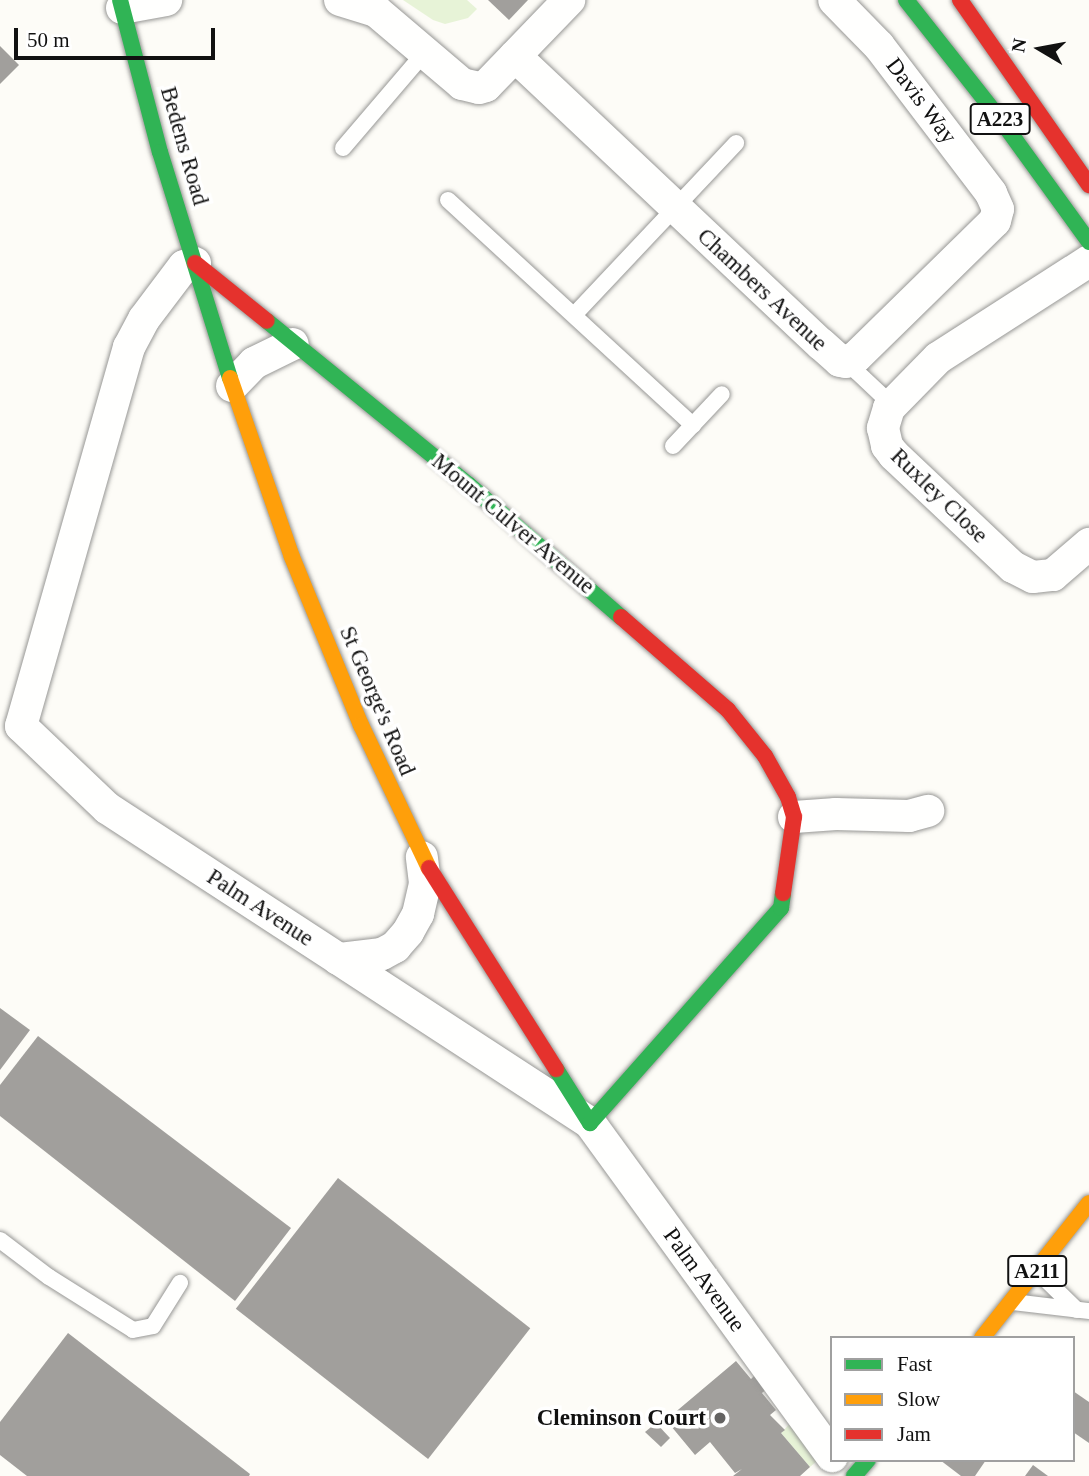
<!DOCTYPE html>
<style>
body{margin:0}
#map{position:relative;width:1089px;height:1476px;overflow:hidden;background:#fdfcf7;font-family:Georgia,serif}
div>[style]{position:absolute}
.green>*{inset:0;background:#e7f3d7}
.building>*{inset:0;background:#a19f9c;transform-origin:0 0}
.roads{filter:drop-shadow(0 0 2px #979795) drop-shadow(0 0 2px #979795)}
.lane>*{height:16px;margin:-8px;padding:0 8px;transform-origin:8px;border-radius:8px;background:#fffffe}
.street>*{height:32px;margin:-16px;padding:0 16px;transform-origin:16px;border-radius:16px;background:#fffffe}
.fast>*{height:16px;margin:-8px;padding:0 8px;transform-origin:8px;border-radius:8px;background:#30b455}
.slow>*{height:16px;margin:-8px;padding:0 8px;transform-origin:8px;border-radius:8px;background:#ff9f0a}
.jam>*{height:16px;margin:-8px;padding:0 8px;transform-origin:8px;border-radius:8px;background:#e5322d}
.dots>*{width:19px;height:19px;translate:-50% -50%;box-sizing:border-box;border:4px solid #fff;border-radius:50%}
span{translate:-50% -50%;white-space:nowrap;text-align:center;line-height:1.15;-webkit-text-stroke:7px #fff;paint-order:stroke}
.shield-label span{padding:2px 5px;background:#fff;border:2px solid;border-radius:5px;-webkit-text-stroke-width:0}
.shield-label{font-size:21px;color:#111;font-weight:700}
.street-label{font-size:23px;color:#111}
.poi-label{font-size:23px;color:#111;font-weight:700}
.right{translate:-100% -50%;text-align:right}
.legend{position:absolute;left:830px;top:1336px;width:245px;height:126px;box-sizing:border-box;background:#fff;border:2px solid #a0a0a0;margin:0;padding:9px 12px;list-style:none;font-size:21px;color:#111}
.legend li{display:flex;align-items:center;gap:14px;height:35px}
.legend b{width:35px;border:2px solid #a0a0a0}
.north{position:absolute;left:1005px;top:14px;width:70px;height:70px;-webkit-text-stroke:5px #fff;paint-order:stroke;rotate:280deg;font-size:19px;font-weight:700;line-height:28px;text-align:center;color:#111}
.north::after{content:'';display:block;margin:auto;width:24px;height:32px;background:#111;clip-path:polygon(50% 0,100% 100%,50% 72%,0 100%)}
.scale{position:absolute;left:14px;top:28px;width:201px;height:32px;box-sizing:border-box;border:4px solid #111;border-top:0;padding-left:9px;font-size:21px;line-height:24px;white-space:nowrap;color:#111;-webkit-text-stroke:5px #fff;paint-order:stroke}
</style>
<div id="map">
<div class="green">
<i style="clip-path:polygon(403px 0,467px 0,477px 9px,468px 18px,445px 24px,433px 20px)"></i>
<i style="clip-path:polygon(796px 1417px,824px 1455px,810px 1467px,781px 1433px)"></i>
</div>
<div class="building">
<i style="clip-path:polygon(488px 0,528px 0,509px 20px)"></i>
<i style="clip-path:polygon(0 46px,19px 65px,0 84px)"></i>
<i style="clip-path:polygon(0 1008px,30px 1030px,0 1070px)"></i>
<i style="clip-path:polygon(38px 1036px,291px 1228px,235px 1301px,0 1116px,0 1085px)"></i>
<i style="left:338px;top:1178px;width:244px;height:166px;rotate:38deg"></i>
<i style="clip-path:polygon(68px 1333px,250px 1474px,249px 1476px,27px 1476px,0 1455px,0 1422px)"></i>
<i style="clip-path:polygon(736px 1361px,751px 1379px,756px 1374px,768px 1388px,762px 1393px,776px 1410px,770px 1415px,785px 1430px,781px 1433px,810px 1467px,800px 1476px,733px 1476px,742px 1469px,735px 1473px,710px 1442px,695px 1455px,666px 1420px)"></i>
<i style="clip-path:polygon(1073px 1391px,1089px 1402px,1089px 1443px,1073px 1432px)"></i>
<i style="clip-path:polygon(656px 1423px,670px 1438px,661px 1447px,645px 1432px)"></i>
<i style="clip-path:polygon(940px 1460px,986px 1460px,975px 1476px,961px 1476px)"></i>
<i style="clip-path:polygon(1033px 1465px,1048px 1476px,1025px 1476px)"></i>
</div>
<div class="roads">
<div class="lane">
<i style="left:343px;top:148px;width:126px;rotate:-49.5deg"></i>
<i style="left:448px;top:200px;width:333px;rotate:42.6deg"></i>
<i style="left:575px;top:314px;width:235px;rotate:-46.7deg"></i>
<i style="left:851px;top:360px;width:13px;rotate:63deg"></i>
<i style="left:857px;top:372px;width:48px;rotate:43.3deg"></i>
<i style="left:673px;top:446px;width:71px;rotate:-46.7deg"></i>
<i style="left:0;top:1240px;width:61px;rotate:37.1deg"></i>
<i style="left:49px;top:1277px;width:99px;rotate:32.2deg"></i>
<i style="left:133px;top:1330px;width:20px;rotate:-11deg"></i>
<i style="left:153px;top:1326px;width:51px;rotate:-57.9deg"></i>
<i style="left:1037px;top:1271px;width:56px;rotate:44.3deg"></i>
<i style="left:1013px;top:1302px;width:77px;rotate:6.8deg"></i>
</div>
<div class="street">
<i style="left:340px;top:0;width:38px;rotate:17deg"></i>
<i style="left:376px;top:11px;width:113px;rotate:40.3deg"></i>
<i style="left:462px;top:84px;width:17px;rotate:13deg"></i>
<i style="left:479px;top:88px;width:7px;rotate:-16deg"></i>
<i style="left:486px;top:86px;width:120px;rotate:-46deg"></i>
<i style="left:122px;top:8px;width:45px;rotate:-10.3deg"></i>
<i style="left:515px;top:56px;width:420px;rotate:43.3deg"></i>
<i style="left:821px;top:344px;width:25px;rotate:42deg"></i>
<i style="left:840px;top:361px;width:6px;rotate:9deg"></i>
<i style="left:846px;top:362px;width:11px;rotate:-27deg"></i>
<i style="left:856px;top:357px;width:194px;rotate:-44.4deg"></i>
<i style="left:995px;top:221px;width:12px;rotate:-76deg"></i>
<i style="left:998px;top:209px;width:17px;rotate:-114deg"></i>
<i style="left:991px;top:193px;width:185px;rotate:-127.3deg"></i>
<i style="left:879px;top:46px;width:64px;rotate:-134.4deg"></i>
<i style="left:1089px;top:261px;width:179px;rotate:147.3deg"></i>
<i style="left:938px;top:358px;width:70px;rotate:134.4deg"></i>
<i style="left:889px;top:408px;width:21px;rotate:107deg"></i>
<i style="left:883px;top:428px;width:18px;rotate:77deg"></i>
<i style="left:887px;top:446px;width:11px;rotate:52deg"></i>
<i style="left:894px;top:455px;width:163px;rotate:43.3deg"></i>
<i style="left:1013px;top:567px;width:22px;rotate:27deg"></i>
<i style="left:1033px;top:577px;width:20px;rotate:-6deg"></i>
<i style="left:1053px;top:575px;width:48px;rotate:-40.7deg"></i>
<i style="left:195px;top:263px;width:11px;rotate:165deg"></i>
<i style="left:184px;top:266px;width:66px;rotate:127deg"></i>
<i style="left:144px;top:319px;width:32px;rotate:118deg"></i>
<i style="left:129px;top:347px;width:394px;rotate:105.9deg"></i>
<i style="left:21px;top:726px;width:119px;rotate:43.6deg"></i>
<i style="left:107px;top:808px;width:577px;rotate:33.11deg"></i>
<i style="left:590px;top:1123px;width:412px;rotate:54deg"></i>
<i style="left:232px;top:386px;width:32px;rotate:-46deg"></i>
<i style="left:254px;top:363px;width:43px;rotate:-26deg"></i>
<i style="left:794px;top:817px;width:42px;rotate:-4.1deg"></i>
<i style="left:836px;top:814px;width:73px;rotate:1.6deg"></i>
<i style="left:909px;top:816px;width:20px;rotate:-15deg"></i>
<i style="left:338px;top:959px;width:44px;rotate:-6.5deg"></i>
<i style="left:382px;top:954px;width:15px;rotate:-28deg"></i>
<i style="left:395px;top:947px;width:20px;rotate:-49deg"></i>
<i style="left:408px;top:932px;width:21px;rotate:-61deg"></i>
<i style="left:418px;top:914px;width:32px;rotate:-77deg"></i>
<i style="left:425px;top:883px;width:26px;rotate:-97deg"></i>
</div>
<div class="fast">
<i style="left:120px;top:0;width:157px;rotate:75.3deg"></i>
<i style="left:160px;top:152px;width:237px;rotate:72.8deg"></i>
<i style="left:906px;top:0;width:157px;rotate:51.7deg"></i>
<i style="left:1003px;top:123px;width:147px;rotate:54.1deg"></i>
<i style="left:267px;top:321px;width:260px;rotate:39.1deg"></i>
<i style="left:469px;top:485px;width:201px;rotate:41deg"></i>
<i style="left:556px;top:1069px;width:64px;rotate:57.8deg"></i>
<i style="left:590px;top:1123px;width:288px;rotate:-48.4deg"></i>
<i style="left:781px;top:908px;width:15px;rotate:-82deg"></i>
<i style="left:854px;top:1476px;width:21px;rotate:-49deg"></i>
</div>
<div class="slow">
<i style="left:230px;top:378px;width:189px;rotate:70.9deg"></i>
<i style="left:292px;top:557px;width:182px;rotate:67.7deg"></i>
<i style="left:361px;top:725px;width:158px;rotate:64.6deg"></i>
<i style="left:982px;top:1338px;width:172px;rotate:-51.6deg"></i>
</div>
<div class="jam">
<i style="left:960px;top:0;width:226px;rotate:55.1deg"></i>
<i style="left:195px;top:263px;width:92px;rotate:38.9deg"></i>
<i style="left:621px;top:617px;width:142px;rotate:41deg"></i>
<i style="left:728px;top:710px;width:59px;rotate:51.2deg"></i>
<i style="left:765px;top:756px;width:47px;rotate:60.7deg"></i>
<i style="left:788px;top:797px;width:21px;rotate:73deg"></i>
<i style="left:794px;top:817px;width:77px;rotate:98.2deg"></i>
<i style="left:429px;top:868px;width:238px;rotate:57.7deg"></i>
</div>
</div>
<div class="dots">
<i style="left:720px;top:1418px;background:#646362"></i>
</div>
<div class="shield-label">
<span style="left:1000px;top:119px">A223</span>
<span style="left:1037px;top:1271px">A211</span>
</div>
<div class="street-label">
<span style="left:921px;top:101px;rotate:53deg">Davis Way</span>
<span style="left:184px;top:146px;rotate:74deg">Bedens Road</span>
<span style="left:762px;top:290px;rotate:43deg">Chambers Avenue</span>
<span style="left:939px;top:496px;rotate:44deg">Ruxley Close</span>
<span style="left:513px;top:524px;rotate:40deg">Mount Culver Avenue</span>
<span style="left:377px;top:701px;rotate:67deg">St George's Road</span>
<span style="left:260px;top:908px;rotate:33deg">Palm Avenue</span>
<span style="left:704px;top:1280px;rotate:54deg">Palm Avenue</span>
</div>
<div class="poi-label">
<span class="right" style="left:706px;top:1418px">Cleminson Court</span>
</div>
<ul class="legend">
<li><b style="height:9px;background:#30b455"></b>Fast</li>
<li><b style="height:9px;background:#ff9f0a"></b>Slow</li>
<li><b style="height:9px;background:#e5322d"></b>Jam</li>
</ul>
<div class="north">N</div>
<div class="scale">50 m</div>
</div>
